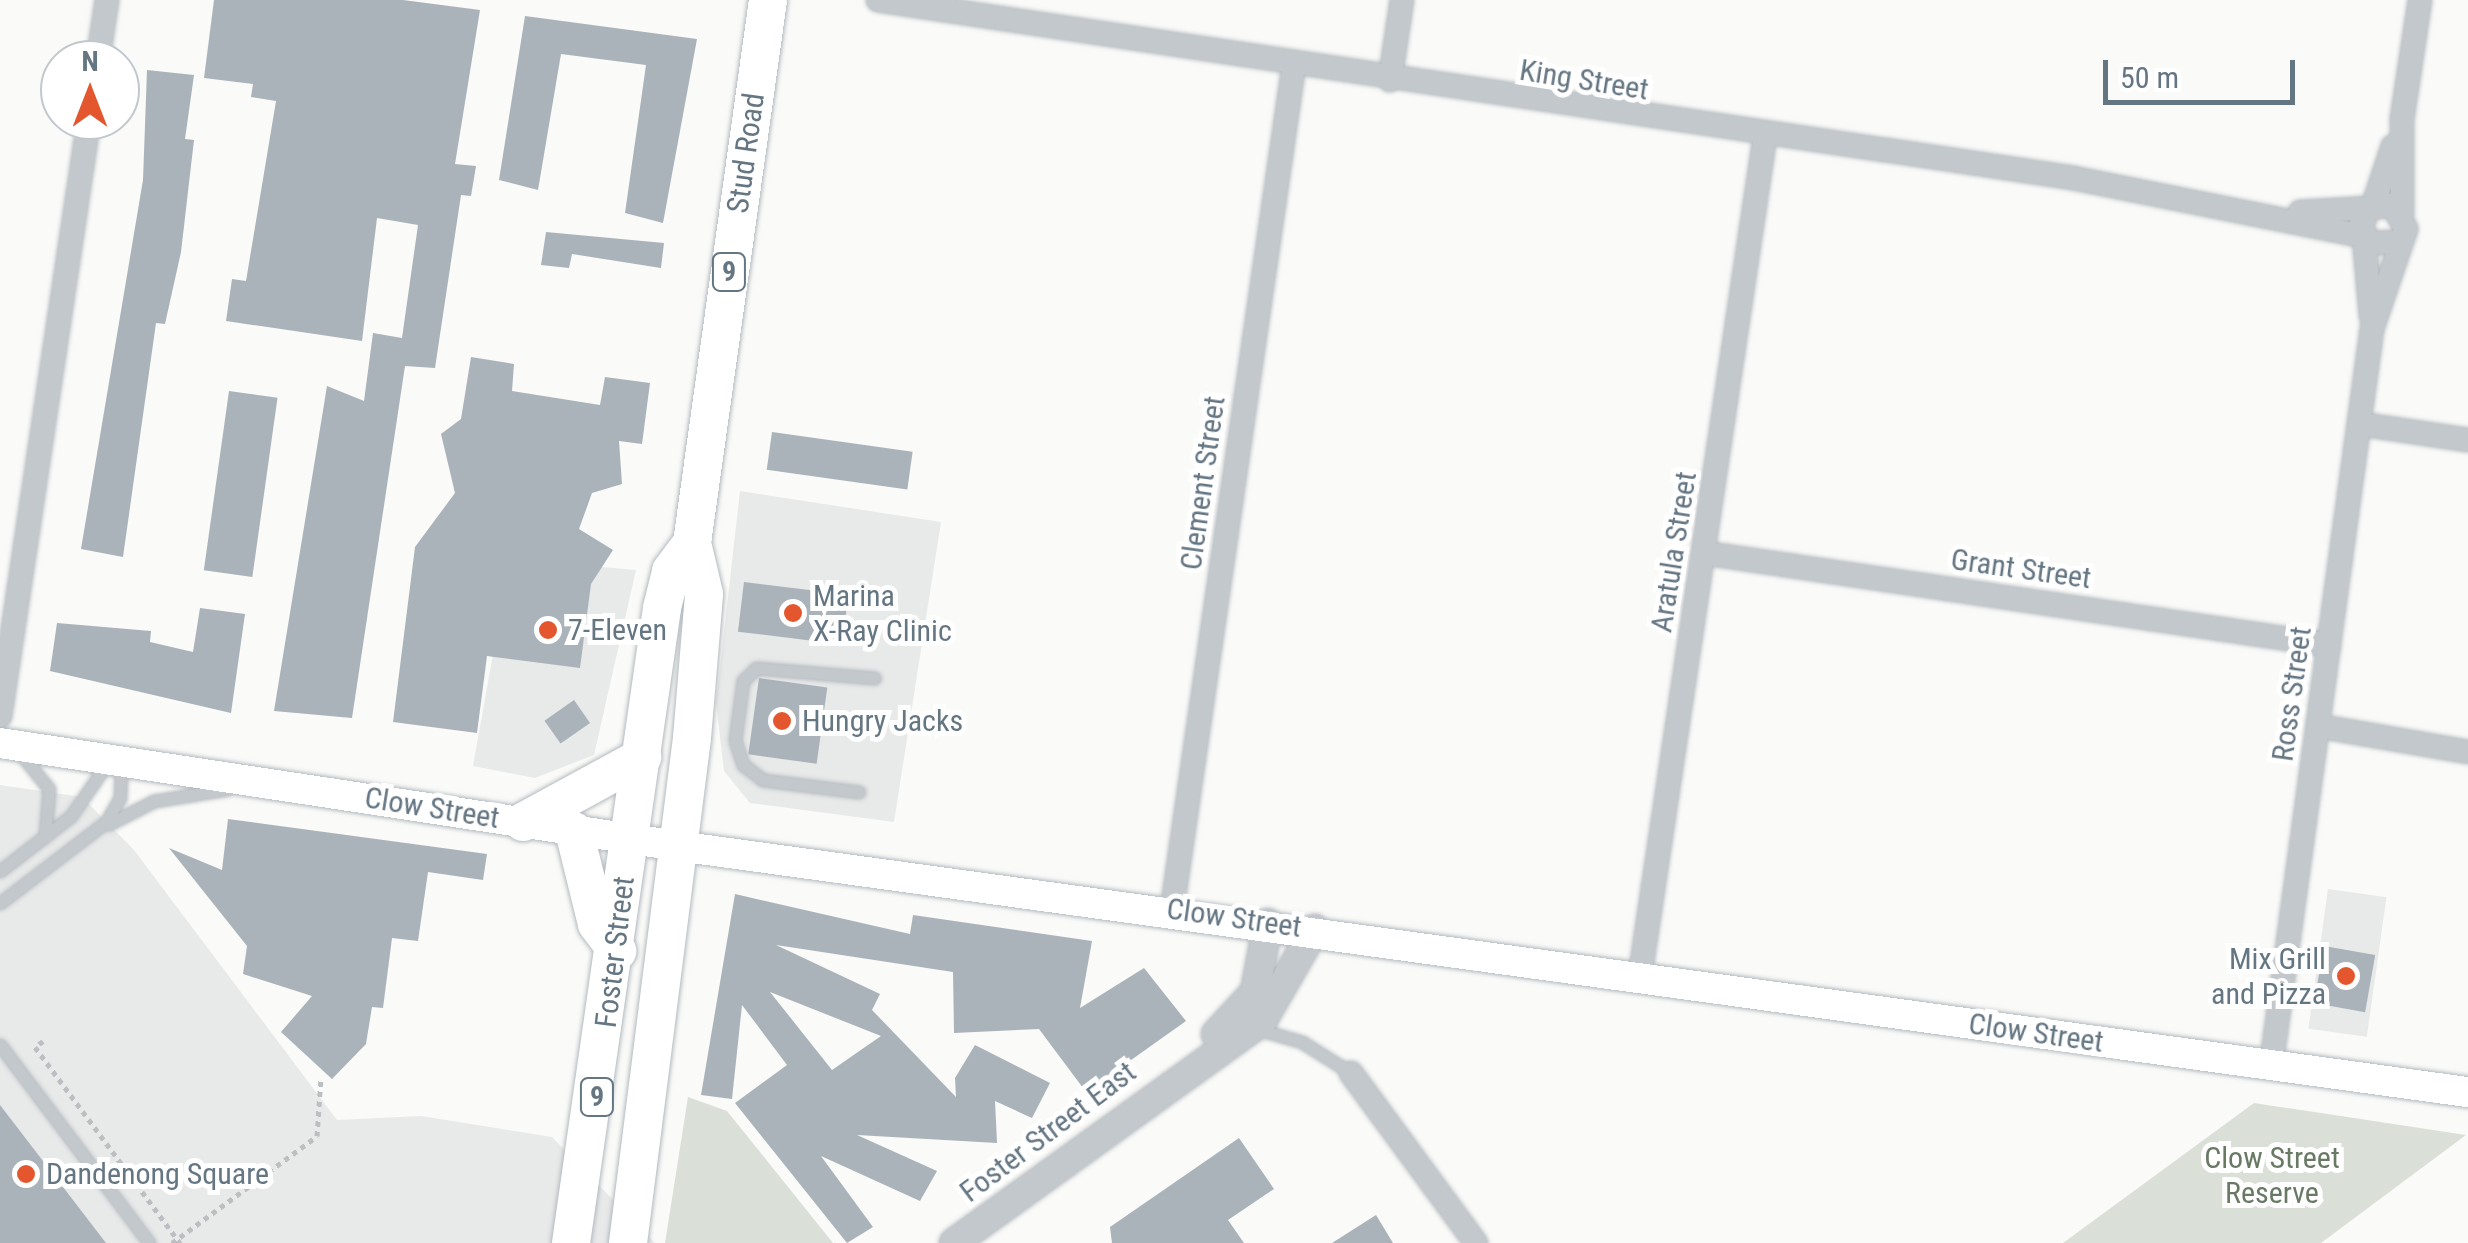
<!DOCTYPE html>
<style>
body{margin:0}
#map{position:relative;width:2468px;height:1243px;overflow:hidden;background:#fafaf8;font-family:"Roboto Condensed",sans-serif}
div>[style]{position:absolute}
.built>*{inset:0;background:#e8e9e9;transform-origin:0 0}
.green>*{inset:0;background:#dadfd7}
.building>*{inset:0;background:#aab3b9;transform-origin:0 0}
.path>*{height:5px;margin-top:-2.5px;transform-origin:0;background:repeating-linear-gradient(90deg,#bbbfc2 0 5px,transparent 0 10px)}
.roads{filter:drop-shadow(0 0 2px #b3babf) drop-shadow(0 0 2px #b3babf)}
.service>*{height:11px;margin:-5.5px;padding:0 5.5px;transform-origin:5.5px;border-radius:5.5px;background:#c3c8cc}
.minor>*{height:22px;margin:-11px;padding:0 11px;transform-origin:11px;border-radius:11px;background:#c3c8cc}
.tertiary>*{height:28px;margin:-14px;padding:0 14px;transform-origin:14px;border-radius:14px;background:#c3c8cc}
.secondary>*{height:30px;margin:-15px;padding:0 15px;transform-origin:15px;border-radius:15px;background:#fff}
.trunk>*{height:38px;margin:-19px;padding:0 19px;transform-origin:19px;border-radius:19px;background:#fff}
.dots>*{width:28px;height:28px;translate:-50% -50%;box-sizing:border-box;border:5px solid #fff;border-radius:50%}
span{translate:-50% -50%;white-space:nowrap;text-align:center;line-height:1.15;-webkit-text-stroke:10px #fff;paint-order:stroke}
.shield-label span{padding:2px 8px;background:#fff;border:2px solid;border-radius:8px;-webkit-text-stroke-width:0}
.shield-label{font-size:28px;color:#657683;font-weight:700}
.street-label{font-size:30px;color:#657683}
.poi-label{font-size:30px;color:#657683}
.left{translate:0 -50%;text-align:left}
.right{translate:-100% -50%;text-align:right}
.park-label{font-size:30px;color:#687a64}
.north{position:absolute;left:40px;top:40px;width:100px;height:100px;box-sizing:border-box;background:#fff;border:2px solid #c1c8cd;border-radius:50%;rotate:0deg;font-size:28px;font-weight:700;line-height:40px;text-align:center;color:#657683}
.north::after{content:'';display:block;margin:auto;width:35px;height:45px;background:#e4572e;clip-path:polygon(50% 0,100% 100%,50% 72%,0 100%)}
.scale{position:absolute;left:2103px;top:60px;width:192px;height:45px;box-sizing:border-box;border:5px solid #657683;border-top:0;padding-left:12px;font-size:30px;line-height:35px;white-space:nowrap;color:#657683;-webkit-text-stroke:8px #fff;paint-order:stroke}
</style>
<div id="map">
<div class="built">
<i style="clip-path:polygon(740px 491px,941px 522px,894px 822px,750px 803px,724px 771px,716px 703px)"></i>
<i style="clip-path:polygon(510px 559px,636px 570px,594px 755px,535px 778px,473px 766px)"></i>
<i style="clip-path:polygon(0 785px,82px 797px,134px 850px,337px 1120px,421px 1116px,552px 1137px,655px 1243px,0 1243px)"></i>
<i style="left:2328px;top:889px;width:59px;height:141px;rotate:8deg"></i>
</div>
<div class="green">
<i style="clip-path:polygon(688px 1097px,727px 1111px,833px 1243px,665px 1243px)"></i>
<i style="clip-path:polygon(2254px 1103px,2466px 1135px,2321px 1243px,2063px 1243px)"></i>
</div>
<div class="building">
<i style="clip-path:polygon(214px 0,403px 0,480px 10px,455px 164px,476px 166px,471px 196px,461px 195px,435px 368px,405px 366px,352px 718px,274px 711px,327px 386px,364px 401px,373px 333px,402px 338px,418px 225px,377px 218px,362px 341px,226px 321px,232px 279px,246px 281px,276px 101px,251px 97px,253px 84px,204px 78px)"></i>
<i style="clip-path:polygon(525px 16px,697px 39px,663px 223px,625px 213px,646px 65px,561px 54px,538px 190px,499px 180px)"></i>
<i style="clip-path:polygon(147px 70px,194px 75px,185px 139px,194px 140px,181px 252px,165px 324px,156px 323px,123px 557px,81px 549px,143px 180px)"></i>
<i style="clip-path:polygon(546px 232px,664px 243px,661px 268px,572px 254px,569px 268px,541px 265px)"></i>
<i style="clip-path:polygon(471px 357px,514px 364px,512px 391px,600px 405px,605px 377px,650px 383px,642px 444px,619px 441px,622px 484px,592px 493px,579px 529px,613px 550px,591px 584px,580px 668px,487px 656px,477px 733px,393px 722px,415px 547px,455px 493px,441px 434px,461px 419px)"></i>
<i style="left:229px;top:391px;width:49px;height:181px;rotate:8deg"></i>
<i style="left:772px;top:432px;width:142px;height:38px;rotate:8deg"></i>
<i style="left:744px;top:582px;width:105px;height:50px;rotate:7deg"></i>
<i style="clip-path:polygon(200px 608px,245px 614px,231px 713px,50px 671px,57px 623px,151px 631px,150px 642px,193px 652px)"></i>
<i style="left:759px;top:678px;width:69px;height:77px;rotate:8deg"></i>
<i style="left:574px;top:700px;width:28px;height:36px;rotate:55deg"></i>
<i style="clip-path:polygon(228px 819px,487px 854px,483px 880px,428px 872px,418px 941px,392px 938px,383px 1008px,372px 1007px,366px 1044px,332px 1079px,281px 1032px,312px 996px,243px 974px,247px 946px,169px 848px,222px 870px)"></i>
<i style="clip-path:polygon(evenodd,735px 894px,910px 934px,913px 915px,1092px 941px,1080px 1008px,1144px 968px,1186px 1021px,1086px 1092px,1039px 1029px,954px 1033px,953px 972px,776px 945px,880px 994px,872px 1010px,956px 1097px,955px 1078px,975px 1045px,1050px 1083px,1032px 1118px,995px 1101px,997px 1143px,857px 1135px,937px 1171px,920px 1201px,821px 1156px,873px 1227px,847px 1243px,735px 1103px,787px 1065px,742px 1005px,732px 1099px,701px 1095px,735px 894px,770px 992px,881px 1036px,832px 1070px,770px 992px)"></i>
<i style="left:2324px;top:946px;width:52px;height:58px;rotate:10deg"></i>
<i style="clip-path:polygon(0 1105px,106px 1243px,0 1243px)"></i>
<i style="clip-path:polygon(1239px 1138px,1274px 1189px,1228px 1220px,1244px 1243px,1112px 1243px,1110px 1227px)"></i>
<i style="clip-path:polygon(1376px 1215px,1393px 1243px,1332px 1243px)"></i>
</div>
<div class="path">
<i style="left:43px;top:1041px;width:10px;rotate:143deg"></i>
<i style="left:35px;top:1047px;width:244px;rotate:53.5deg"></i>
<i style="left:172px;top:1243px;width:180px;rotate:-36.4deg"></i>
<i style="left:317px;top:1136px;width:59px;rotate:-86.1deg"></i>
</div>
<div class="roads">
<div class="service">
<i style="left:20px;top:753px;width:46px;rotate:51.1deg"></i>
<i style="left:49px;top:789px;width:48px;rotate:94.8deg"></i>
<i style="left:859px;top:792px;width:97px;rotate:-172.9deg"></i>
<i style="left:763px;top:780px;width:25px;rotate:-143deg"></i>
<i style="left:743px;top:765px;width:26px;rotate:-108deg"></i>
<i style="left:735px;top:740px;width:60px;rotate:-82.3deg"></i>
<i style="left:743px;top:681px;width:18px;rotate:-45deg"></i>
<i style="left:756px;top:668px;width:119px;rotate:4.8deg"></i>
<i style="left:109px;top:824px;width:51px;rotate:-27.1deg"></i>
<i style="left:154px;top:801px;width:75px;rotate:-9.2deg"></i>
<i style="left:0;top:871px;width:90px;rotate:-37.8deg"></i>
<i style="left:71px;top:816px;width:65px;rotate:-55.6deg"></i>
<i style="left:0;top:903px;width:133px;rotate:-37.4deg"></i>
<i style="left:106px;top:822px;width:28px;rotate:-60deg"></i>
<i style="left:120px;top:798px;width:33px;rotate:-88deg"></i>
<i style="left:1257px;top:1029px;width:47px;rotate:16.1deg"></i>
<i style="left:1302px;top:1042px;width:58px;rotate:32.3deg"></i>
<i style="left:0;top:1045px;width:248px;rotate:53deg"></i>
</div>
<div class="minor">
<i style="left:878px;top:0;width:1208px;rotate:8.47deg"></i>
<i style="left:2073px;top:178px;width:297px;rotate:11.3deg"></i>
<i style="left:98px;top:60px;width:61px;rotate:-81.5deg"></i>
<i style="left:1390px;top:80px;width:81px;rotate:-81.5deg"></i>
<i style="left:2373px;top:206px;width:63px;rotate:-71.6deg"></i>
<i style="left:2300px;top:212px;width:70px;rotate:-3.3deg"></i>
<i style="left:2402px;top:214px;width:95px;rotate:-90deg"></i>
<i style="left:2402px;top:119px;width:120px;rotate:-81.4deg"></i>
<i style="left:2364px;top:237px;width:79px;rotate:84.9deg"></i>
<i style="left:2360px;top:424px;width:109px;rotate:8.4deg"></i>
<i style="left:1704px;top:553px;width:632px;rotate:8.37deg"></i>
<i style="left:0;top:716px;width:603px;rotate:-81.51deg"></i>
<i style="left:2318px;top:726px;width:152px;rotate:9.8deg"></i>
<i style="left:1172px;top:910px;width:855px;rotate:-81.79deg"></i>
<i style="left:1640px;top:976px;width:848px;rotate:-81.53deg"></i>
<i style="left:2271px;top:1067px;width:745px;rotate:-82.21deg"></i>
<i style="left:2372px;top:329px;width:106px;rotate:-71.2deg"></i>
<i style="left:2406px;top:229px;width:28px;rotate:-120deg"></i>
<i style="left:2392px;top:205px;width:22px;rotate:172deg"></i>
<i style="left:2370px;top:208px;width:19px;rotate:118deg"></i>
<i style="left:2361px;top:225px;width:20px;rotate:66deg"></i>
<i style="left:2369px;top:243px;width:30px;rotate:-2deg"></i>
<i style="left:1351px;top:1073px;width:211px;rotate:53.7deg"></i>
</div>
<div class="tertiary">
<i style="left:1216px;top:1034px;width:57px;rotate:-47.1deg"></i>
<i style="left:1255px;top:992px;width:70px;rotate:-79.3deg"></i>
<i style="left:954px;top:1243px;width:380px;rotate:-35.8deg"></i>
<i style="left:1262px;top:1021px;width:106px;rotate:-60.1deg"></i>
</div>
<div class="secondary">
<i style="left:0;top:743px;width:686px;rotate:8.64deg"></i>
<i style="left:678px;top:846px;width:1807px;rotate:7.83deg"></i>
</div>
<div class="trunk">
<i style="left:523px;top:822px;width:136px;rotate:-28.6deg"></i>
<i style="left:574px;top:831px;width:96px;rotate:76.1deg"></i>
<i style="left:597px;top:924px;width:34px;rotate:53deg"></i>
<i style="left:571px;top:1243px;width:641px;rotate:-81.84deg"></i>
<i style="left:662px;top:608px;width:38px;rotate:-76deg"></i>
<i style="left:671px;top:571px;width:35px;rotate:-53deg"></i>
<i style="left:628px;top:1243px;width:509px;rotate:-82.78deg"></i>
<i style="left:692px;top:738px;width:144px;rotate:-85.2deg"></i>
<i style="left:704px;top:594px;width:52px;rotate:-103.2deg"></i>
<i style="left:692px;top:543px;width:548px;rotate:-82.03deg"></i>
</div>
</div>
<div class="dots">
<i style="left:793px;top:613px;background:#e4572e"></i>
<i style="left:548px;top:630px;background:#e4572e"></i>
<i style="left:782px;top:721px;background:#e4572e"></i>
<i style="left:2346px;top:976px;background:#e4572e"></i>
<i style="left:26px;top:1174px;background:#e4572e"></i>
</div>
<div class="shield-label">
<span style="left:729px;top:272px">9</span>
<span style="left:597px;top:1097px">9</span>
</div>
<div class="street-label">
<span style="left:1584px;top:80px;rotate:9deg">King Street</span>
<span style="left:746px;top:153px;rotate:-82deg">Stud Road</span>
<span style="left:1203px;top:483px;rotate:-82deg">Clement Street</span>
<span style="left:1674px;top:552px;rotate:-81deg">Aratula Street</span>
<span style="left:2021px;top:569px;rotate:8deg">Grant Street</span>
<span style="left:2292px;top:694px;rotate:-82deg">Ross Street</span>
<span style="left:432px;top:808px;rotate:9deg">Clow Street</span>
<span style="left:1234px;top:918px;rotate:8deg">Clow Street</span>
<span style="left:615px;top:952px;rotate:-83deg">Foster Street</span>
<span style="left:2036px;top:1033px;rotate:8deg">Clow Street</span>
<span style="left:1048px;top:1132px;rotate:-37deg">Foster Street East</span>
</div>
<div class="poi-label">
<span class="left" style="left:813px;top:613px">Marina<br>X-Ray Clinic</span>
<span class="left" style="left:568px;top:630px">7-Eleven</span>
<span class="left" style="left:802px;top:721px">Hungry Jacks</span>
<span class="right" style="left:2326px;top:976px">Mix Grill<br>and Pizza</span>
<span class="left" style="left:46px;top:1174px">Dandenong Square</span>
</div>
<div class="park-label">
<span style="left:2272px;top:1175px">Clow Street<br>Reserve</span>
</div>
<div class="north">N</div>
<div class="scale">50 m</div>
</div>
